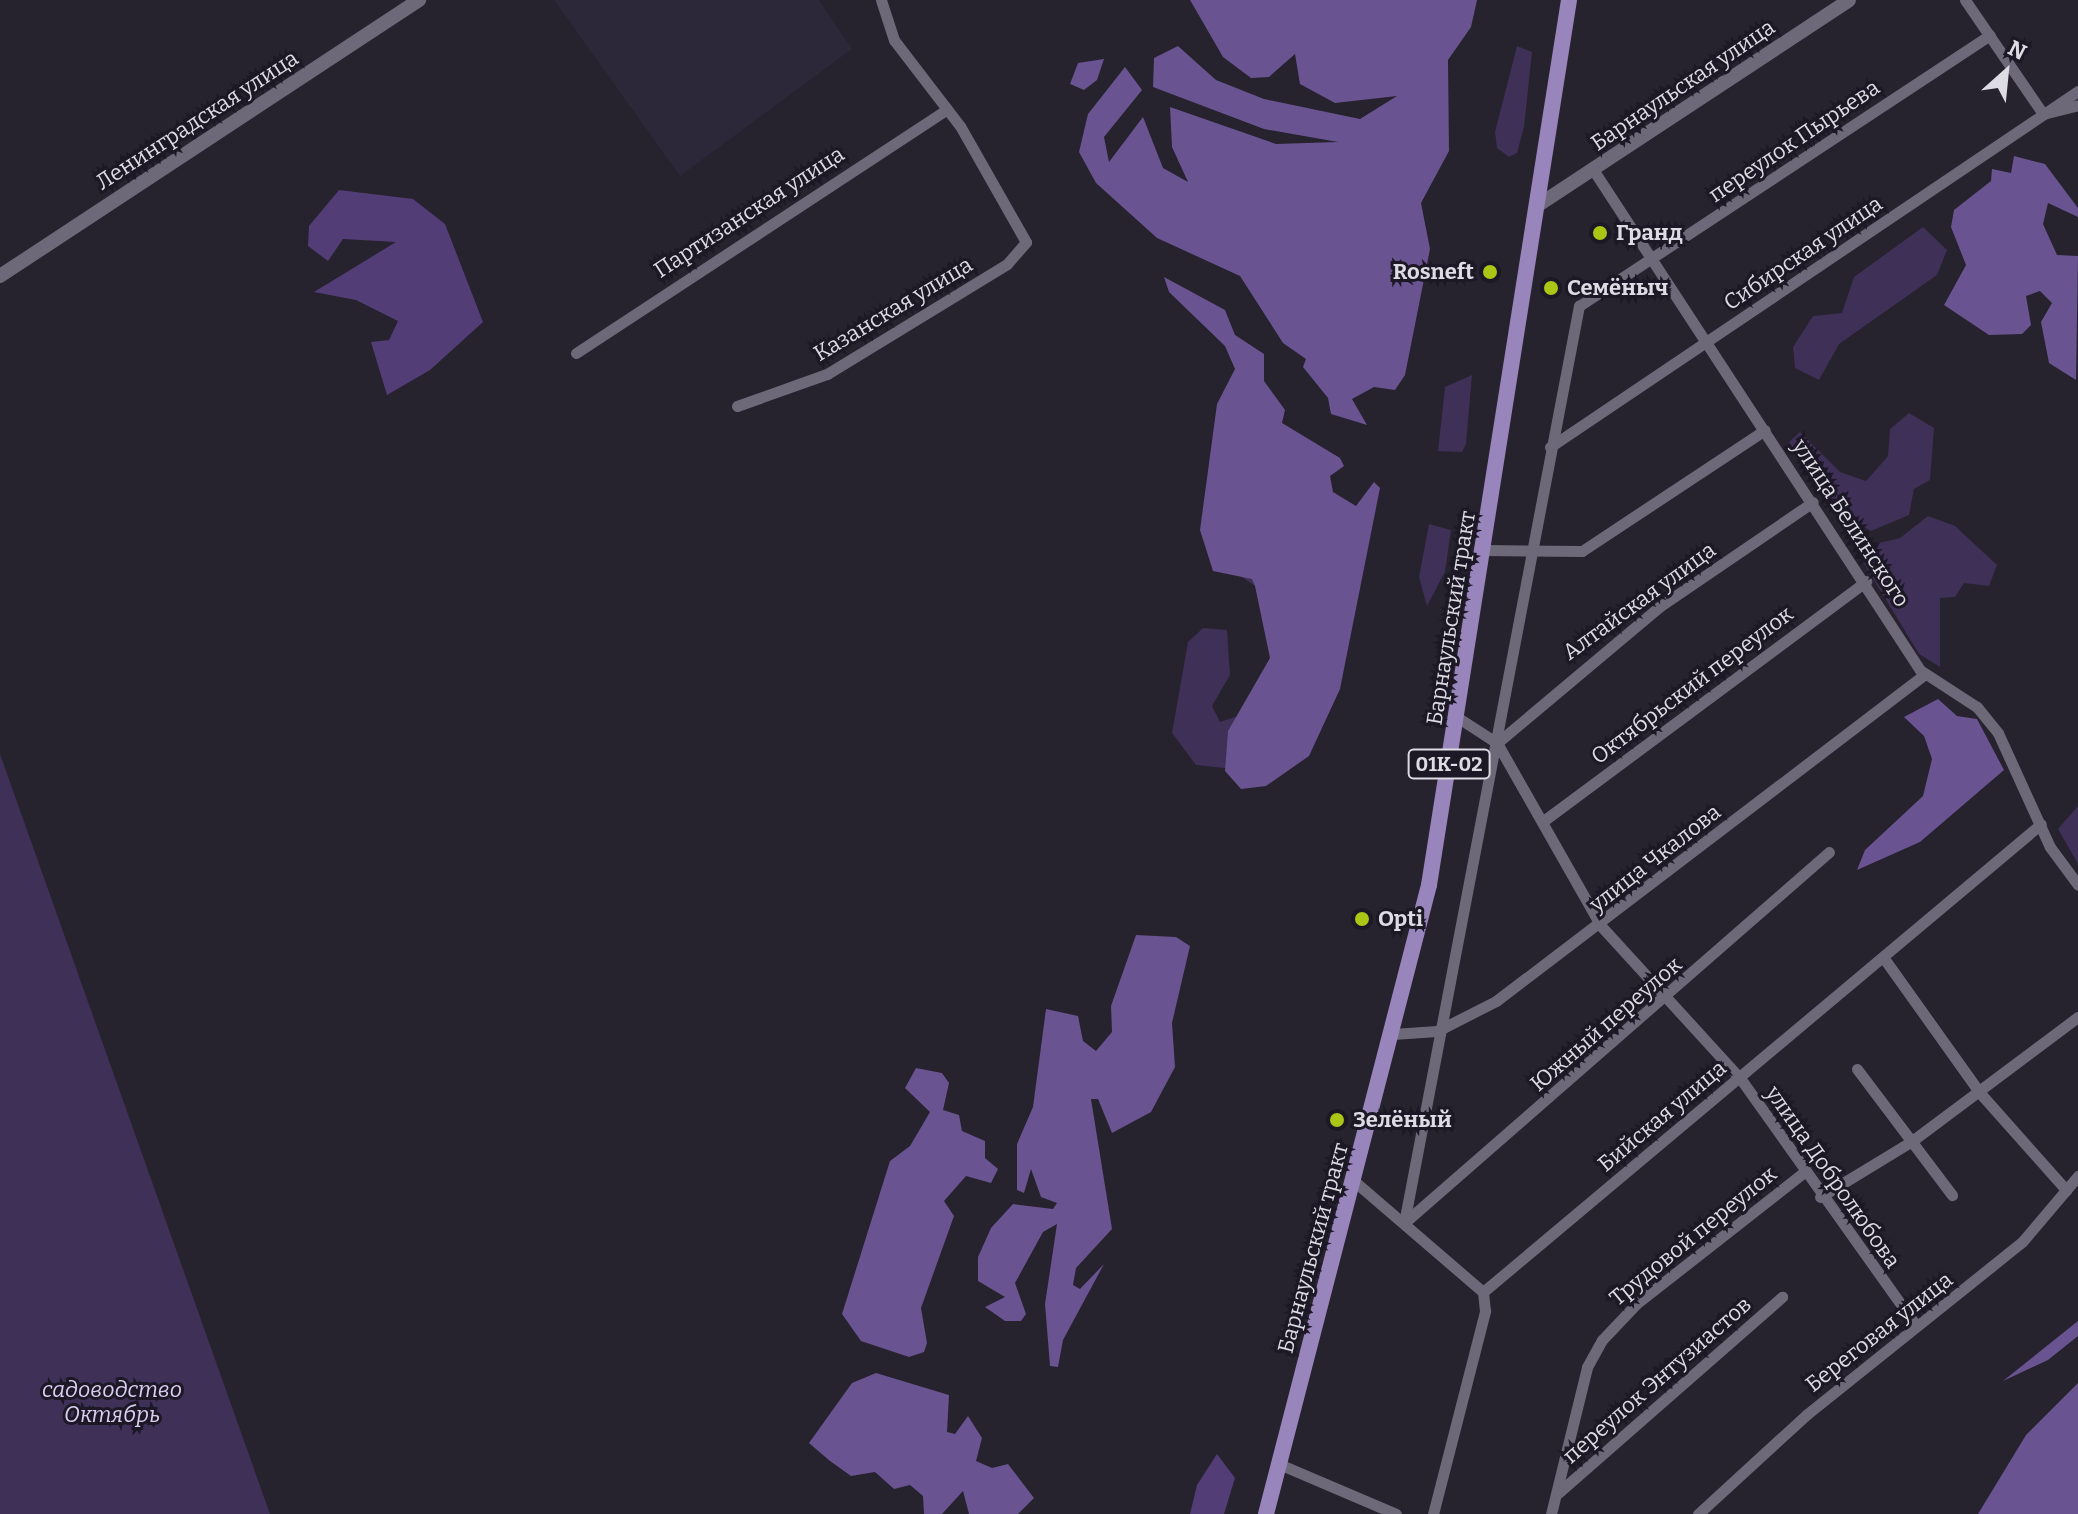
<!DOCTYPE html>
<meta charset="utf-8">
<style>
body{margin:0}
#map{position:relative;width:2078px;height:1514px;overflow:hidden;background:#26222e;font-family:Bitter,serif}
div>[style]{position:absolute}
.built>*{inset:0;background:#2d273a}
.green>*{inset:0;background:#3e3057}
.forest>*{inset:0;background:#523d77}
.water>*{inset:0;background:#695390}
.minor>*{height:11px;margin:-5.5px;padding:0 5.5px;transform-origin:5.5px;border-radius:5.5px;background:#6d6978}
.tertiary>*{height:14px;margin:-7px;padding:0 7px;transform-origin:7px;border-radius:7px;background:#6d6978}
.primary>*{height:16px;margin:-8px;padding:0 8px;transform-origin:8px;border-radius:8px;background:#9885bc}
.dots>*{width:22px;height:22px;translate:-50% -50%;box-sizing:border-box;border:4px solid #1c1825;border-radius:50%}
span{translate:-50% -50%;white-space:nowrap;text-align:center;line-height:1.15;-webkit-text-stroke:6px #1c1825;paint-order:stroke}
.shield-label span{padding:2px 6px;background:#1c1825;border:2px solid;border-radius:6px;-webkit-text-stroke-width:0}
.shield-label{font-size:20px;color:#dddbe3;font-weight:700}
.street-label{font-size:22px;color:#dddbe3}
.poi-label{font-size:22px;color:#dddbe3;font-weight:700}
.left{translate:0 -50%;text-align:left}
.right{translate:-100% -50%;text-align:right}
.park-label{font-size:22px;color:#d9cef2;font-style:italic}
.north{position:absolute;left:1966px;top:32px;width:80px;height:80px;-webkit-text-stroke:6px #1c1825;paint-order:stroke;rotate:27deg;font-size:22px;font-weight:700;line-height:32px;text-align:center;color:#dddbe3}
.north::after{content:'';display:block;margin:auto;width:28px;height:36px;background:#dddbe3;clip-path:polygon(50% 0,100% 100%,50% 72%,0 100%)}
</style>
<div id="map">
<div class="built">
<i style="clip-path:polygon(554px 0,819px 0,852px 49px,680px 176px)"></i>
</div>
<div class="green">
<i style="clip-path:polygon(1517px 46px,1532px 52px,1524px 127px,1517px 153px,1509px 157px,1497px 148px,1495px 132px)"></i>
<i style="clip-path:polygon(1923px 227px,1947px 250px,1937px 275px,1839px 344px,1819px 380px,1795px 368px,1793px 347px,1813px 316px,1842px 313px,1854px 277px)"></i>
<i style="clip-path:polygon(1472px 375px,1466px 444px,1462px 452px,1438px 451px,1445px 387px)"></i>
<i style="clip-path:polygon(1909px 413px,1934px 428px,1930px 480px,1914px 489px,1909px 515px,1871px 531px,1835px 510px,1789px 442px,1800px 432px,1840px 472px,1866px 481px,1888px 456px,1890px 429px)"></i>
<i style="clip-path:polygon(1928px 516px,1955px 526px,1997px 565px,1989px 586px,1964px 583px,1955px 597px,1940px 598px,1940px 667px,1919px 654px,1863px 562px,1866px 546px,1900px 538px)"></i>
<i style="clip-path:polygon(1429px 524px,1451px 530px,1445px 572px,1427px 606px,1419px 577px)"></i>
<i style="clip-path:polygon(1310px 530px,1243px 770px,1196px 765px,1172px 733px,1188px 642px,1203px 628px,1227px 630px,1230px 675px,1212px 706px,1220px 722px,1244px 714px,1267px 681px,1272px 641px,1255px 586px,1236px 573px)"></i>
<i style="clip-path:polygon(0 754px,270px 1514px,0 1514px)"></i>
<i style="clip-path:polygon(2078px 806px,2078px 864px,2058px 829px)"></i>
</div>
<div class="forest">
<i style="clip-path:polygon(339px 190px,413px 199px,445px 224px,483px 322px,430px 370px,387px 395px,371px 342px,389px 340px,398px 321px,356px 300px,314px 292px,396px 242px,343px 239px,328px 261px,308px 246px,309px 226px)"></i>
<i style="clip-path:polygon(1217px 1454px,1235px 1478px,1224px 1514px,1190px 1514px,1197px 1485px)"></i>
</div>
<div class="water">
<i style="clip-path:polygon(1190px 0,1477px 0,1471px 27px,1448px 60px,1449px 151px,1421px 203px,1430px 249px,1405px 375px,1395px 390px,1374px 387px,1352px 399px,1367px 425px,1331px 414px,1328px 398px,1303px 367px,1306px 359px,1283px 343px,1240px 276px,1157px 238px,1096px 183px,1079px 152px,1088px 114px,1125px 67px,1142px 90px,1104px 137px,1109px 162px,1143px 117px,1163px 168px,1188px 182px,1172px 147px,1170px 107px,1276px 144px,1338px 142px,1264px 129px,1153px 87px,1154px 58px,1178px 46px,1216px 80px,1264px 99px,1360px 119px,1397px 96px,1335px 103px,1300px 84px,1295px 54px,1269px 77px,1251px 78px,1223px 57px)"></i>
<i style="clip-path:polygon(1104px 59px,1097px 80px,1084px 90px,1070px 84px,1078px 63px)"></i>
<i style="clip-path:polygon(2014px 156px,2045px 164px,2078px 208px,2078px 217px,2048px 203px,2043px 224px,2057px 255px,2078px 256px,2076px 380px,2049px 363px,2041px 322px,2052px 303px,2040px 291px,2026px 296px,2031px 325px,2022px 334px,1989px 335px,1944px 305px,1966px 265px,1951px 227px,1954px 210px,1991px 181px,1992px 169px,2011px 173px)"></i>
<i style="clip-path:polygon(1164px 277px,1225px 310px,1235px 335px,1264px 354px,1264px 381px,1285px 410px,1282px 423px,1340px 458px,1344px 466px,1330px 476px,1333px 492px,1356px 506px,1374px 482px,1380px 488px,1340px 689px,1309px 756px,1266px 786px,1241px 789px,1225px 771px,1228px 731px,1270px 658px,1255px 586px,1252px 579px,1213px 571px,1200px 530px,1217px 404px,1235px 369px,1225px 346px,1169px 292px)"></i>
<i style="clip-path:polygon(1938px 699px,1957px 716px,1977px 719px,2004px 770px,1920px 842px,1857px 870px,1865px 850px,1923px 796px,1932px 759px,1924px 736px,1904px 717px)"></i>
<i style="clip-path:polygon(1136px 935px,1176px 937px,1190px 946px,1172px 1023px,1175px 1067px,1151px 1112px,1112px 1133px,1098px 1099px,1091px 1099px,1112px 1229px,1076px 1268px,1073px 1285px,1080px 1289px,1104px 1264px,1063px 1340px,1058px 1367px,1050px 1366px,1045px 1304px,1057px 1224px,1043px 1232px,1015px 1283px,1026px 1314px,1021px 1321px,1005px 1321px,985px 1307px,1005px 1297px,978px 1281px,978px 1257px,991px 1228px,1013px 1204px,1053px 1209px,1057px 1203px,1041px 1197px,1031px 1169px,1024px 1193px,1017px 1190px,1017px 1144px,1033px 1107px,1046px 1009px,1078px 1016px,1083px 1041px,1096px 1051px,1112px 1032px,1111px 1006px)"></i>
<i style="clip-path:polygon(916px 1068px,942px 1073px,949px 1083px,943px 1110px,959px 1115px,962px 1131px,985px 1141px,985px 1158px,998px 1169px,991px 1183px,966px 1176px,944px 1201px,954px 1216px,921px 1308px,927px 1343px,924px 1352px,909px 1357px,861px 1341px,842px 1314px,890px 1161px,910px 1146px,930px 1112px,905px 1088px)"></i>
<i style="clip-path:polygon(2078px 1321px,2078px 1336px,2048px 1360px,2003px 1381px)"></i>
<i style="clip-path:polygon(876px 1373px,949px 1395px,947px 1432px,955px 1434px,968px 1416px,982px 1438px,976px 1461px,992px 1468px,1008px 1464px,1034px 1498px,1018px 1514px,969px 1514px,963px 1491px,942px 1514px,924px 1514px,923px 1496px,910px 1485px,894px 1489px,875px 1472px,851px 1476px,830px 1461px,809px 1443px,852px 1383px)"></i>
<i style="clip-path:polygon(2078px 1383px,2078px 1514px,1978px 1514px,2026px 1435px)"></i>
</div>
<div class="minor">
<i style="left:1965px;top:0;width:138px;rotate:55.6deg"></i>
<i style="left:2043px;top:114px;width:36px;rotate:-14deg"></i>
<i style="left:1594px;top:171px;width:596px;rotate:56.84deg"></i>
<i style="left:1920px;top:670px;width:68px;rotate:33deg"></i>
<i style="left:1977px;top:707px;width:33px;rotate:51deg"></i>
<i style="left:1998px;top:733px;width:125px;rotate:65.5deg"></i>
<i style="left:2050px;top:847px;width:47px;rotate:53.6deg"></i>
<i style="left:576px;top:353px;width:444px;rotate:-33.3deg"></i>
<i style="left:737px;top:406px;width:96px;rotate:-19.6deg"></i>
<i style="left:827px;top:374px;width:211px;rotate:-31.4deg"></i>
<i style="left:1007px;top:264px;width:29px;rotate:-49deg"></i>
<i style="left:1026px;top:242px;width:133px;rotate:-119.6deg"></i>
<i style="left:960px;top:126px;width:108px;rotate:-127.5deg"></i>
<i style="left:894px;top:40px;width:42px;rotate:-108deg"></i>
<i style="left:1550px;top:447px;width:637px;rotate:-33.99deg"></i>
<i style="left:1484px;top:550px;width:98px;rotate:0.6deg"></i>
<i style="left:1582px;top:551px;width:219px;rotate:-33.5deg"></i>
<i style="left:1457px;top:717px;width:48px;rotate:33deg"></i>
<i style="left:1497px;top:743px;width:210px;rotate:60.4deg"></i>
<i style="left:1601px;top:926px;width:206px;rotate:47.6deg"></i>
<i style="left:1740px;top:1078px;width:302px;rotate:54.6deg"></i>
<i style="left:1497px;top:743px;width:212px;rotate:-40deg"></i>
<i style="left:1659px;top:607px;width:186px;rotate:-34.3deg"></i>
<i style="left:1542px;top:822px;width:404px;rotate:-36.6deg"></i>
<i style="left:1883px;top:957px;width:167px;rotate:54.5deg"></i>
<i style="left:1980px;top:1093px;width:130px;rotate:48.4deg"></i>
<i style="left:1393px;top:1034px;width:44px;rotate:-3.9deg"></i>
<i style="left:1437px;top:1031px;width:66px;rotate:-27deg"></i>
<i style="left:1496px;top:1001px;width:538px;rotate:-37.3deg"></i>
<i style="left:1857px;top:1069px;width:158px;rotate:53deg"></i>
<i style="left:1354px;top:1181px;width:170px;rotate:40.7deg"></i>
<i style="left:1820px;top:1197px;width:108px;rotate:-31.3deg"></i>
<i style="left:1912px;top:1141px;width:207px;rotate:-36.8deg"></i>
<i style="left:1404px;top:1223px;width:934px;rotate:-79.2deg"></i>
<i style="left:1579px;top:306px;width:492px;rotate:-33.4deg"></i>
<i style="left:1404px;top:1223px;width:564px;rotate:-41.12deg"></i>
<i style="left:1279px;top:1464px;width:127px;rotate:23.1deg"></i>
<i style="left:1558px;top:1493px;width:298px;rotate:-41.2deg"></i>
<i style="left:1433px;top:1514px;width:210px;rotate:-75.6deg"></i>
<i style="left:1485px;top:1311px;width:19px;rotate:-96deg"></i>
<i style="left:1483px;top:1292px;width:728px;rotate:-39.99deg"></i>
<i style="left:1551px;top:1514px;width:151px;rotate:-76.2deg"></i>
<i style="left:1587px;top:1367px;width:31px;rotate:-61deg"></i>
<i style="left:1602px;top:1340px;width:50px;rotate:-46.6deg"></i>
<i style="left:1636px;top:1304px;width:212px;rotate:-38.1deg"></i>
<i style="left:1698px;top:1514px;width:147px;rotate:-42.5deg"></i>
<i style="left:1806px;top:1415px;width:277px;rotate:-38.7deg"></i>
<i style="left:2022px;top:1242px;width:87px;rotate:-49.7deg"></i>
</div>
<div class="tertiary">
<i style="left:1540px;top:204px;width:370px;rotate:-33.4deg"></i>
<i style="left:0;top:276px;width:502px;rotate:-33.37deg"></i>
</div>
<div class="primary">
<i style="left:1266px;top:1514px;width:650px;rotate:-75.47deg"></i>
<i style="left:1429px;top:885px;width:896px;rotate:-81.01deg"></i>
</div>
<div class="dots">
<i style="left:1600px;top:233px;background:#abc614"></i>
<i style="left:1490px;top:272px;background:#abc614"></i>
<i style="left:1551px;top:288px;background:#abc614"></i>
<i style="left:1362px;top:919px;background:#abc614"></i>
<i style="left:1337px;top:1120px;background:#abc614"></i>
</div>
<div class="shield-label">
<span style="left:1449px;top:764px">01К-02</span>
</div>
<div class="street-label">
<span style="left:1683px;top:85px;rotate:-34deg">Барнаульская улица</span>
<span style="left:197px;top:120px;rotate:-33deg">Ленинградская улица</span>
<span style="left:1794px;top:141px;rotate:-34deg">переулок Пырьева</span>
<span style="left:749px;top:212px;rotate:-33deg">Партизанская улица</span>
<span style="left:1803px;top:253px;rotate:-34deg">Сибирская улица</span>
<span style="left:893px;top:309px;rotate:-31deg">Казанская улица</span>
<span style="left:1851px;top:523px;rotate:57deg">улица Белинского</span>
<span style="left:1639px;top:601px;rotate:-36deg">Алтайская улица</span>
<span style="left:1451px;top:618px;rotate:-81deg">Барнаульский тракт</span>
<span style="left:1692px;top:685px;rotate:-37deg">Октябрьский переулок</span>
<span style="left:1655px;top:858px;rotate:-38deg">улица Чкалова</span>
<span style="left:1606px;top:1024px;rotate:-41deg">Южный переулок</span>
<span style="left:1662px;top:1116px;rotate:-40deg">Бийская улица</span>
<span style="left:1833px;top:1177px;rotate:55deg">улица Добролюбова</span>
<span style="left:1693px;top:1236px;rotate:-39deg">Трудовой переулок</span>
<span style="left:1313px;top:1248px;rotate:-75deg">Барнаульский тракт</span>
<span style="left:1879px;top:1332px;rotate:-38deg">Береговая улица</span>
<span style="left:1657px;top:1380px;rotate:-41deg">переулок Энтузиастов</span>
</div>
<div class="poi-label">
<span class="left" style="left:1616px;top:233px">Гранд</span>
<span class="right" style="left:1474px;top:272px">Rosneft</span>
<span class="left" style="left:1567px;top:288px">Семёныч</span>
<span class="left" style="left:1378px;top:919px">Opti</span>
<span class="left" style="left:1353px;top:1120px">Зелёный</span>
</div>
<div class="park-label">
<span style="left:112px;top:1402px">садоводство<br>Октябрь</span>
</div>
<div class="north">N</div>
</div>
